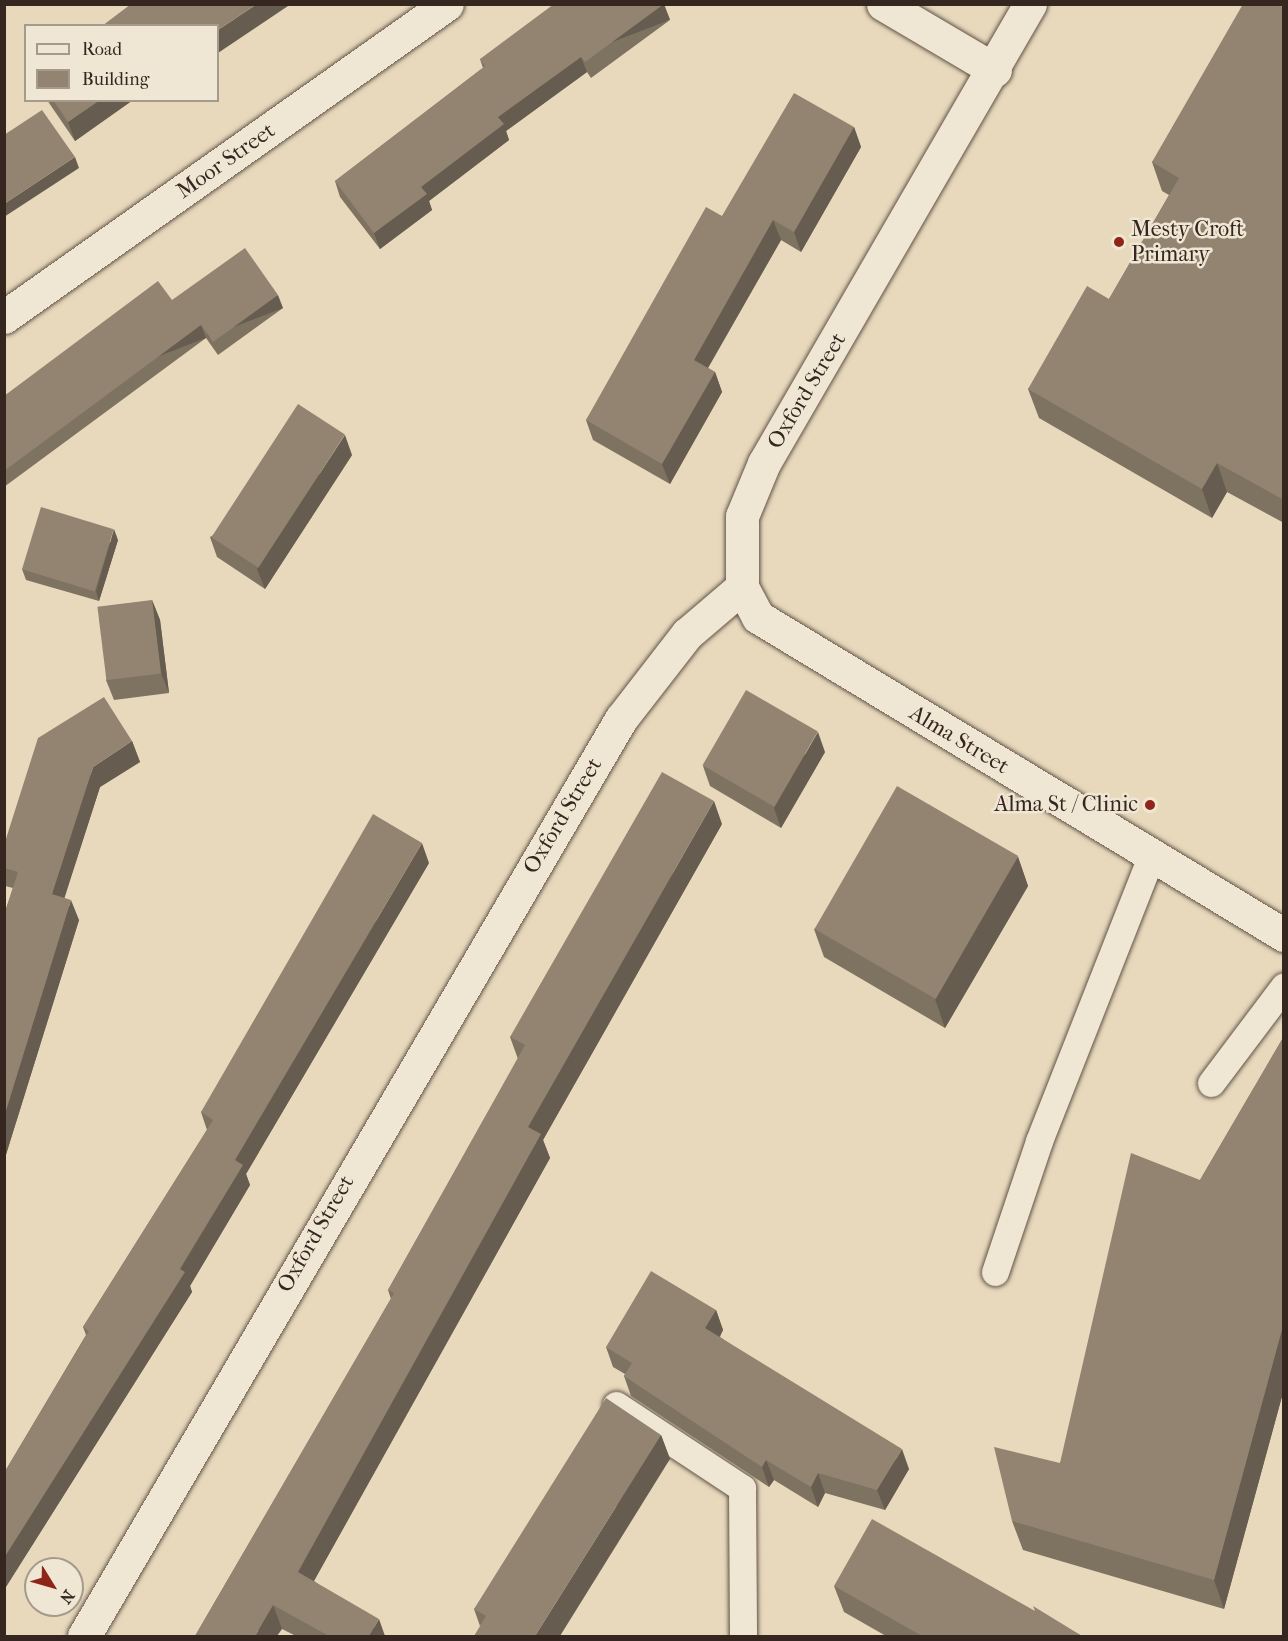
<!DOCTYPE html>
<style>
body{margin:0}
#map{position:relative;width:1288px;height:1641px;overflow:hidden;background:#e8d9bd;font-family:"IM FELL French Canon",serif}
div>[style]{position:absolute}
.roads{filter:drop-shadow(0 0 2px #625446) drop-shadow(0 0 2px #625446)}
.service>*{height:27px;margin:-13.5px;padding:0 13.5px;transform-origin:13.5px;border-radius:13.5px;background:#f0e6d4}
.minor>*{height:33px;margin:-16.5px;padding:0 16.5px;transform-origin:16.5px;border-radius:16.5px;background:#f0e6d4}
.wall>*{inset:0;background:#7e7261}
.shaded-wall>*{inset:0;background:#665c4f;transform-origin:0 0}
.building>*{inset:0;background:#928471;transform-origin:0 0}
.dots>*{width:16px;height:16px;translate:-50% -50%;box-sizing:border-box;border:3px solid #f0e6d4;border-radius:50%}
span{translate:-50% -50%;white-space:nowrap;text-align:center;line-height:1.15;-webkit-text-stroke:5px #f0e6d4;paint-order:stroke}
.street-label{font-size:22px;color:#35271f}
.poi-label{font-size:22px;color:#35271f}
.left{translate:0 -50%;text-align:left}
.right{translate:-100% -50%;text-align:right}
.frame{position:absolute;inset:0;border:6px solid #35271f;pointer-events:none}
.legend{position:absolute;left:24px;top:24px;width:195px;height:78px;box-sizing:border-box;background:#f0e6d4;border:2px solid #a59a8c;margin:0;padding:8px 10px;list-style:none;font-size:18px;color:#35271f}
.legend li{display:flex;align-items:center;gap:12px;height:30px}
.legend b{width:30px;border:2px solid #a59a8c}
.north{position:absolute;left:24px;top:1557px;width:60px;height:60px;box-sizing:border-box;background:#f0e6d4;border:2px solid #a59a8c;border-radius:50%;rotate:127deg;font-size:16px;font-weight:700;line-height:24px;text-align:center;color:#35271f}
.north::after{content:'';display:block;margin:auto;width:21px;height:27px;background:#8f2418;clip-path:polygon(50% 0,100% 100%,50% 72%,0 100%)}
</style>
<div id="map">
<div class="roads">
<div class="service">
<i style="left:1211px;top:1083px;width:121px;rotate:-53deg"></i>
<i style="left:995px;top:1272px;width:138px;rotate:-71.4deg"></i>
<i style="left:1039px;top:1141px;width:306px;rotate:-68.5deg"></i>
<i style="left:616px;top:1405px;width:151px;rotate:33.4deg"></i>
<i style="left:742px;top:1488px;width:148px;rotate:89.6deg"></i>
</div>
<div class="minor">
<i style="left:883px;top:4px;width:130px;rotate:30.5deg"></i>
<i style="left:1030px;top:4px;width:531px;rotate:120.09deg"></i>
<i style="left:764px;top:463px;width:57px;rotate:112.5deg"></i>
<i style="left:742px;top:516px;width:71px;rotate:90deg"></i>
<i style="left:742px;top:587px;width:34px;rotate:62deg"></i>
<i style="left:758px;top:617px;width:615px;rotate:31.16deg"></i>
<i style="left:4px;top:317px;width:542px;rotate:-35.24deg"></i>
<i style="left:84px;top:1636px;width:1063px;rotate:-59.65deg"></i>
<i style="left:621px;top:719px;width:108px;rotate:-52.2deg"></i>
<i style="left:687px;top:634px;width:72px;rotate:-40.5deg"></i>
</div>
</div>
<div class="wall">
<i style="clip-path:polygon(1284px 8px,1284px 523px,1227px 492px,1212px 518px,1039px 418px,1028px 389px,1109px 299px,1169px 195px,1162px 191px,1152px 162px)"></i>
<i style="clip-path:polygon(670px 20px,591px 78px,587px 72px,506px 131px,509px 140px,429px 201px,432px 210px,380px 249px,340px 197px,335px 181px,483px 68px,480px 59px)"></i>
<i style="clip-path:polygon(47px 100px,133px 100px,75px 141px)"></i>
<i style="clip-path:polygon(854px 127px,861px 147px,801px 252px,781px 240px,708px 368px,715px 372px,722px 392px,670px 484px,593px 440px,586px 420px,722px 216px)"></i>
<i style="clip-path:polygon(172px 300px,283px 308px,218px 355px,206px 338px,4px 487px,4px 396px)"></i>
<i style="clip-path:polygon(352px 455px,265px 589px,217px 557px,210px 537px)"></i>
<i style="clip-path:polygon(118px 540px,99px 601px,26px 580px,22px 569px)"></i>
<i style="clip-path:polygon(152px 600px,160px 620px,169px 693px,114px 700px,106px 680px)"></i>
<i style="clip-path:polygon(132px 741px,140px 762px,100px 787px,64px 898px,79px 920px,4px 1161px,4px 915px,13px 888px,5px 886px,4px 884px,4px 845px)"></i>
<i style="clip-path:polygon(825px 752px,781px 828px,710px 786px,703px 766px)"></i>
<i style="clip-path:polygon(722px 824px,543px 1140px,550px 1158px,314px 1581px,385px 1636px,296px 1636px,282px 1629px,195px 1636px,391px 1299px,388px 1290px,518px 1059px,510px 1037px)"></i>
<i style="clip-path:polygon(1018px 857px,1028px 886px,945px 1028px,824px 957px,814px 929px)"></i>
<i style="clip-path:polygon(429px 863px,246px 1174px,250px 1185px,190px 1286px,192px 1292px,4px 1590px,4px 1473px,86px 1335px,83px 1327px,207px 1130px,201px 1112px)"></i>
<i style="clip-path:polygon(1284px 1036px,1284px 1389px,1224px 1609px,1023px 1550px,1012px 1521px,1060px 1463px,1200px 1180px)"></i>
<i style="clip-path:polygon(716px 1310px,723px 1330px,720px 1337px,909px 1469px,885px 1510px,825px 1493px,818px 1507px,774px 1480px,769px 1487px,631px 1396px,624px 1376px,625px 1374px,613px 1367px,606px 1347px)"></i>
<i style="clip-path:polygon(661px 1435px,670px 1459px,480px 1626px,474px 1609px)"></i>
<i style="clip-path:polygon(834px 1586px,1035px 1611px,1082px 1636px,886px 1636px,844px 1612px)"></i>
</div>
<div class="shaded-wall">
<i style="clip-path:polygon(257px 4px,291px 4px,218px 53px,218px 30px)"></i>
<i style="left:664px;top:4px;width:17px;height:98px;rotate:69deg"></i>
<i style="clip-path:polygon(581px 57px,587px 72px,506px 131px,509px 140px,429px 201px,432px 210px,380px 249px,374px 233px,421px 187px,498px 117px)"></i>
<i style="clip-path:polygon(100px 100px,133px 100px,75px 141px,68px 122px)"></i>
<i style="clip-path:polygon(854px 127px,861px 147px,801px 252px,794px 232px)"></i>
<i style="clip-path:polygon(75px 157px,79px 168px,4px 217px,4px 204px)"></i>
<i style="clip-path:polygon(773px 220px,781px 240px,701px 380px,694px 360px)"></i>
<i style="left:278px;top:295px;width:14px;height:80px;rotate:69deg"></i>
<i style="left:201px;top:325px;width:14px;height:245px;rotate:69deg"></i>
<i style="clip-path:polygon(715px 372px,722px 392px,670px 484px,662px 464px)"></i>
<i style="clip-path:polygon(345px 435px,352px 455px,265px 589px,257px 569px)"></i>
<i style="clip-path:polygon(1217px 463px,1227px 492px,1212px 518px,1202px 489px)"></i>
<i style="clip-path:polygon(114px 529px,118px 540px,99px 601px,96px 591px)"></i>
<i style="clip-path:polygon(152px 600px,160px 620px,169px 693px,161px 673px)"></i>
<i style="clip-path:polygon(818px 732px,825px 752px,781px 828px,774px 808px)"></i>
<i style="clip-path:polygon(132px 741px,140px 762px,100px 787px,59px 915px,52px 894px,93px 767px)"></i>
<i style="clip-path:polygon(714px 801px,722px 824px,543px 1140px,550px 1158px,306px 1595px,298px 1572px,528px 1127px)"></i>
<i style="clip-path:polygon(422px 843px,429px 863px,246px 1174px,250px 1185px,190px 1286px,192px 1292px,4px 1590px,4px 1558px,180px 1269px,235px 1160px)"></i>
<i style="clip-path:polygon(1018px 857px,1028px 886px,945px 1028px,935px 999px)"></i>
<i style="clip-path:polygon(71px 900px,79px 920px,4px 1161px,4px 1117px)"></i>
<i style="clip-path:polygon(716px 1310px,723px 1330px,713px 1348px,705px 1328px)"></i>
<i style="clip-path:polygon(1284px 1322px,1284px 1389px,1224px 1609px,1214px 1580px)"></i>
<i style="clip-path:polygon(661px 1435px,670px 1459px,560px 1636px,535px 1636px)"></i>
<i style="clip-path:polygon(902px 1449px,909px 1469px,885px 1510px,877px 1490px)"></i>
<i style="clip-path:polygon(766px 1460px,774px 1480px,769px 1487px,762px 1467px)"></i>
<i style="clip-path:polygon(818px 1473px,825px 1493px,818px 1507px,811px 1487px)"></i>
<i style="clip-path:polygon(273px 1605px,282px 1629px,277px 1636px,255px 1636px)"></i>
<i style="clip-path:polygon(379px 1619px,385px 1636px,369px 1636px)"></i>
</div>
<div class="building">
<i style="clip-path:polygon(131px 4px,257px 4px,218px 30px,218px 26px,102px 26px)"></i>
<i style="clip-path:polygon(554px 4px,664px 4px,585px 62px,581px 57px,498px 117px,504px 124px,421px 187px,427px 194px,374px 233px,335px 181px,485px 66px,480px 59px)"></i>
<i style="clip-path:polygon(1243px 4px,1278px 4px,1284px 8px,1284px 500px,1217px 463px,1202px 489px,1028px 389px,1087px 286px,1109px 299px,1179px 178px,1152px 162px)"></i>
<i style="clip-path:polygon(794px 93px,854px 127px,794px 232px,773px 220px,694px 360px,715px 372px,662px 464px,586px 420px,706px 207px,722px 216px)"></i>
<i style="clip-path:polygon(53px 100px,100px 100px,68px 122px)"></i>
<i style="clip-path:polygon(42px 110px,75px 157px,4px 204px,4px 135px)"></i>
<i style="clip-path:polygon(245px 248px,278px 295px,213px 342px,201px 325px,4px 471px,4px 396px,158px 281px,172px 300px)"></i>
<i style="left:298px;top:404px;width:56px;height:159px;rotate:33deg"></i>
<i style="left:41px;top:507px;width:76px;height:65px;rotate:17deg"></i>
<i style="left:152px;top:600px;width:74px;height:55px;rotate:83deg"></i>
<i style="left:746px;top:690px;width:83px;height:87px;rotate:30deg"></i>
<i style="clip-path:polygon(104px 697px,132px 741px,93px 767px,52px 894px,71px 900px,4px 1117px,4px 915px,18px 872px,4px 868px,4px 845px,38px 738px)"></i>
<i style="clip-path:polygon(662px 772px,714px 801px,528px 1127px,541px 1134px,298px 1572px,379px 1619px,369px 1636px,329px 1636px,273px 1605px,255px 1636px,195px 1636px,394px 1293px,388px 1290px,525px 1045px,510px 1037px)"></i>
<i style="left:897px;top:786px;width:140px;height:165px;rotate:30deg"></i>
<i style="clip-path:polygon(373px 814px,422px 843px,235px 1160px,243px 1165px,180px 1269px,185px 1272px,4px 1558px,4px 1473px,89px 1331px,83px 1327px,213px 1120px,201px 1112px)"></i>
<i style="clip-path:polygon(1284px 1036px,1284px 1322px,1214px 1580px,1012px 1521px,994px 1447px,1060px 1463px,1131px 1153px,1200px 1180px)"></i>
<i style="clip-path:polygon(651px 1271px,716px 1310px,705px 1328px,902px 1449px,877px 1490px,818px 1473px,811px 1487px,766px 1460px,762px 1467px,624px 1376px,632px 1363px,606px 1347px)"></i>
<i style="clip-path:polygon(606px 1398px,661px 1435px,535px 1636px,474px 1636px,486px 1616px,474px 1609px)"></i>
<i style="clip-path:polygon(872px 1519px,1035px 1611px,1033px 1606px,1082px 1636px,922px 1636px,834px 1586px)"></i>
</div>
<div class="dots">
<i style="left:1119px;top:242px;background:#8f2418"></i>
<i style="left:1150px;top:805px;background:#8f2418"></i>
</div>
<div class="street-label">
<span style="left:226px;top:161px;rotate:-35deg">Moor Street</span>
<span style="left:807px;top:391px;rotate:-59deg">Oxford Street</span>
<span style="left:959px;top:740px;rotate:31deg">Alma Street</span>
<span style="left:563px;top:816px;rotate:-59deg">Oxford Street</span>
<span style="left:316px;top:1234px;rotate:-60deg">Oxford Street</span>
</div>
<div class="poi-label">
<span class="left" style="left:1131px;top:242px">Mesty Croft<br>Primary</span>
<span class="right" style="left:1138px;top:805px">Alma St / Clinic</span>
</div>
<div class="frame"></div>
<ul class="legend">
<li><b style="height:8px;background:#f0e6d4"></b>Road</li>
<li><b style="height:16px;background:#928471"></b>Building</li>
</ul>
<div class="north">N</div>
</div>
